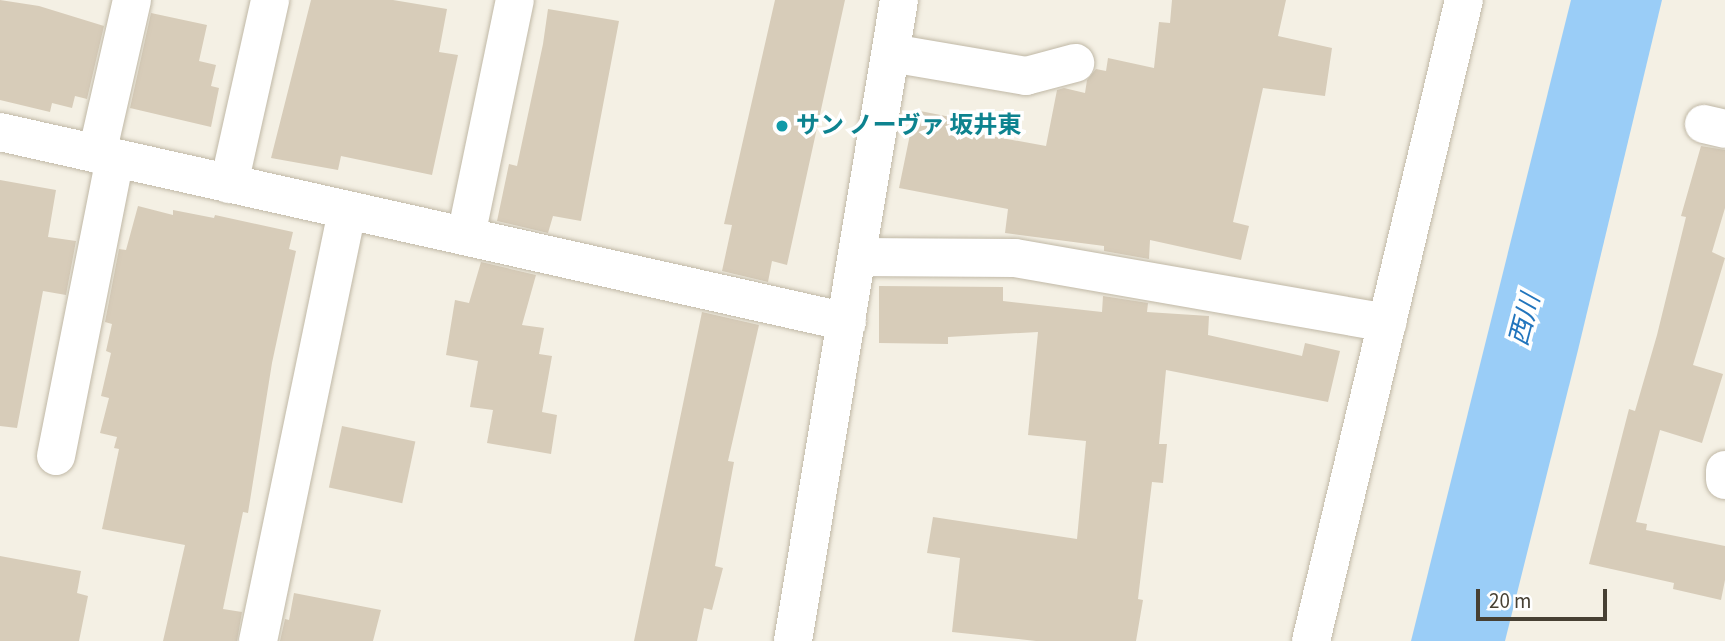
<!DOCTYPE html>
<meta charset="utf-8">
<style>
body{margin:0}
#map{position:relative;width:1725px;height:641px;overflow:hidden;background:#f4f0e4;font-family:"Source Sans 3","Noto Sans JP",sans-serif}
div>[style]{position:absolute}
.water>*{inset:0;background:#9acdf7}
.building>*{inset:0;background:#d7ccb9;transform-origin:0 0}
.roads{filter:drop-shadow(0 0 2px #c0b8a6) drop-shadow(0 0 2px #c0b8a6)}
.minor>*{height:38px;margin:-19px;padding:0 19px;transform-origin:19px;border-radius:19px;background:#fff}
.dots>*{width:19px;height:19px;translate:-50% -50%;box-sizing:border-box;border:4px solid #fff;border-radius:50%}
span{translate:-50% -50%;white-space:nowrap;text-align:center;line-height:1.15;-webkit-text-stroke:7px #fff;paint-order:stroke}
.culture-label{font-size:24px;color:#0d838f;font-weight:700}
.left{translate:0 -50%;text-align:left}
.water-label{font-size:26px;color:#2275bd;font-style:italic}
.scale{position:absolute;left:1476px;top:589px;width:131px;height:32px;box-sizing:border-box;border:4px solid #474033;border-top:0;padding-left:9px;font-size:21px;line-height:24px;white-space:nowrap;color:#474033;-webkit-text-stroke:5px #fff;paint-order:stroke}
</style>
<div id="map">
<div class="water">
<i style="clip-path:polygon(1571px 0,1662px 0,1578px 350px,1505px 641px,1411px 641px)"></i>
</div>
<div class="building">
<i style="clip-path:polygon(0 0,39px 6px,104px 26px,87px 99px,75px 96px,72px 108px,52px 103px,50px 112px,0 100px)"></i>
<i style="clip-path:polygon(311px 0,393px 0,447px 9px,439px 52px,458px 55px,432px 175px,341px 156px,338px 170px,271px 158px)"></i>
<i style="clip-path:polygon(775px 0,845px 0,787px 265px,772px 261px,768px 282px,722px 271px,732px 225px,724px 224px)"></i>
<i style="clip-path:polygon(1172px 0,1286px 0,1278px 36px,1332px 48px,1325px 96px,1263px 88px,1233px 222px,1249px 226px,1241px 260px,1150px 240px,1149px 259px,1104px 251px,1104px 246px,1005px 233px,1008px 209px,899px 188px,915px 110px,971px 121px,968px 132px,1046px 146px,1057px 90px,1064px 88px,1085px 93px,1087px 80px,1096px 69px,1106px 71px,1108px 58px,1154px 68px,1159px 22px,1170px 23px)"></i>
<i style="clip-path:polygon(548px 9px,619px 21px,581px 221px,553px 216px,548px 233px,497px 221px,509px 164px,517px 166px,543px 44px)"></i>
<i style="clip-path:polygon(151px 13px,207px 25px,199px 61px,216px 65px,211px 86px,219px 88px,211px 127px,130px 108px)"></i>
<i style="clip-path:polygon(1701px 146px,1725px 150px,1725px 208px,1712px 252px,1725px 258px,1693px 365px,1723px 374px,1702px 443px,1660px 430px,1636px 522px,1647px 524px,1646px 530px,1725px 546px,1725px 580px,1721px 600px,1673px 589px,1674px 583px,1589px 564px,1629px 409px,1635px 411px,1657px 335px,1686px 217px,1681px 216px)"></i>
<i style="clip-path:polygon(0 180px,56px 190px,48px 237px,76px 241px,66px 295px,43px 291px,17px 428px,0 426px)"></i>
<i style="clip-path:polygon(138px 206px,173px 215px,173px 210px,214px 218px,215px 215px,293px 232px,289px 249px,296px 251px,272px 363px,248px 513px,243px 512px,223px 609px,242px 612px,237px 641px,163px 641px,185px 545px,102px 529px,119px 449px,114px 448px,117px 437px,100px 433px,109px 398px,101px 396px,111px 353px,106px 351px,112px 324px,105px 322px,119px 249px,126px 250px)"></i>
<i style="clip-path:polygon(481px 262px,536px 275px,522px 325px,544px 328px,539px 354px,552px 356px,542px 412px,557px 415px,551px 454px,487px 443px,493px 410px,470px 407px,478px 361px,446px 355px,455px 300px,469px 303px)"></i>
<i style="clip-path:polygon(879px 286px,1003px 287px,1003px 301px,1102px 312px,1103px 296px,1148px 303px,1147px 312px,1209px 316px,1208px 335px,1302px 356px,1305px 343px,1340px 351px,1328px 402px,1166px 370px,1159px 444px,1167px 444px,1163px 483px,1152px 482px,1138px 599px,1143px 600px,1136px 641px,1036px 641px,952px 632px,960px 558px,927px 553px,933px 517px,1077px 539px,1086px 441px,1028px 435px,1038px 332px,948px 337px,948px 344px,879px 343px)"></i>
<i style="clip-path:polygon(702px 312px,759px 325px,728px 461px,734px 462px,715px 566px,723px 568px,712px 610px,704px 608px,697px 641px,634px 641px)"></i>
<i style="left:342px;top:426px;width:75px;height:63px;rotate:12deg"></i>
<i style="clip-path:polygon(0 556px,81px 571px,77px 593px,88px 596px,79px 641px,0 641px)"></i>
<i style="clip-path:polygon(294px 593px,381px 610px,373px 641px,280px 641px,285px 619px,289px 620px)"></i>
</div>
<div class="roads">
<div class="minor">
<i style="left:891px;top:53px;width:137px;rotate:9.7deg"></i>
<i style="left:1026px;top:76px;width:51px;rotate:-14.9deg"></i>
<i style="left:1704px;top:124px;width:22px;rotate:13deg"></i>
<i style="left:0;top:132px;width:868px;rotate:12.64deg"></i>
<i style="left:97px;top:154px;width:158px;rotate:-77.2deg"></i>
<i style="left:229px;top:184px;width:189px;rotate:-77.4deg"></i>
<i style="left:466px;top:236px;width:241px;rotate:-78.3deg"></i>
<i style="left:857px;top:257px;width:158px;rotate:0.4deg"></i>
<i style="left:1015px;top:258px;width:378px;rotate:9.9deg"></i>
<i style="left:56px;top:456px;width:304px;rotate:-78.8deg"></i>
<i style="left:1725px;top:470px;width:10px;rotate:90deg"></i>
<i style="left:258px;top:641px;width:440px;rotate:-78.3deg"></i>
<i style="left:793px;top:641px;width:650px;rotate:-80.61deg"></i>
<i style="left:1311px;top:641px;width:659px;rotate:-76.58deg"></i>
</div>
</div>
<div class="dots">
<i style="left:782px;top:126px;background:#0f9aa8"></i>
</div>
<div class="culture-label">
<span class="left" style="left:796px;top:126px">サン ノーヴァ 坂井東</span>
</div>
<div class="water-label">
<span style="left:1525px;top:320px;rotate:-75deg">西川</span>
</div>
<div class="scale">20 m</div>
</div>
